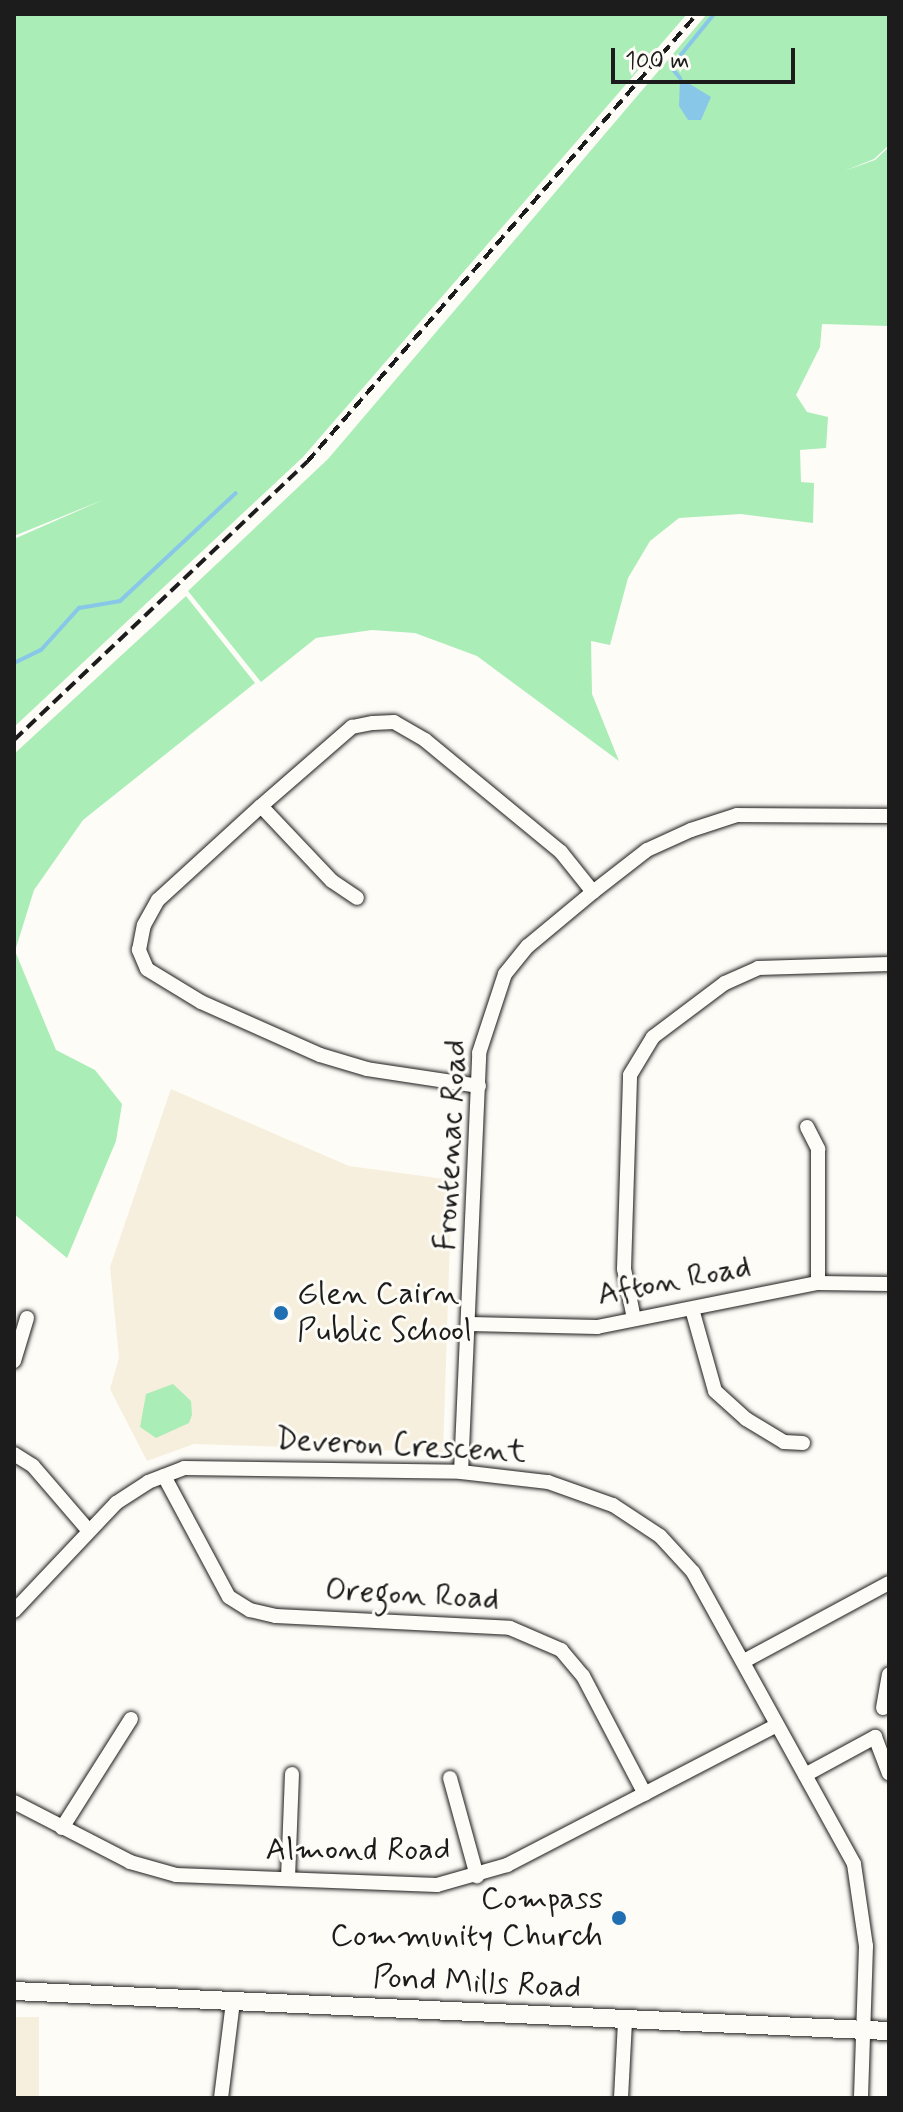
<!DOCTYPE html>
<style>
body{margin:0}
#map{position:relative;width:903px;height:2112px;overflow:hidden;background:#fdfcf7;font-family:Mynerve,sans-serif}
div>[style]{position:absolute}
.built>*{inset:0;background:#f7efdd;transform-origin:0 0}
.green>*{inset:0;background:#aaedb7}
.water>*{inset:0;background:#89c7e9}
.stream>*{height:4px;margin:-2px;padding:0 2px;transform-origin:2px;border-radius:2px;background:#89c7e9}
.roads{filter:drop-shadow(0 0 2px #1c1c1c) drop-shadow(0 0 2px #1c1c1c)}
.minor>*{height:14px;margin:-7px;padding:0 7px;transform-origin:7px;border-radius:7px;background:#fdfcf7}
.major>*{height:18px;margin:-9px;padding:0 9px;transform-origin:9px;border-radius:9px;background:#fdfcf7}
.rail>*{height:4px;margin-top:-2px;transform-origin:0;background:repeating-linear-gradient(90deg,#1c1c1c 0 12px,transparent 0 18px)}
.dots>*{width:22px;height:22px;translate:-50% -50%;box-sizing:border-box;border:4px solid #fdfcf7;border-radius:50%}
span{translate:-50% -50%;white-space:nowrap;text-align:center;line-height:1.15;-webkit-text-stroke:6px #fdfcf7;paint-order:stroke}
.street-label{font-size:32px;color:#1c1c1c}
.poi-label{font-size:32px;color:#1c1c1c}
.left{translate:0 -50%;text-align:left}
.right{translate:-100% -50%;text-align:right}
.frame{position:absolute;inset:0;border:16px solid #1c1c1c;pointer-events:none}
.scale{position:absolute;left:611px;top:48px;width:184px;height:36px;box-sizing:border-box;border:4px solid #1c1c1c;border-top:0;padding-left:10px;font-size:24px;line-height:28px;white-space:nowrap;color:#1c1c1c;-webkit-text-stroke:6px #fdfcf7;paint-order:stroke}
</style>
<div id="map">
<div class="built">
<i style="clip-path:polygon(171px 1089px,349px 1166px,452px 1180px,443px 1452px,194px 1444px,147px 1461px,110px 1389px,119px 1358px,110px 1267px)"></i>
<i style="left:14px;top:2017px;width:25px;height:81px"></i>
</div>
<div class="green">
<i style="clip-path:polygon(14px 14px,687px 14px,303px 457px,14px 727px,14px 539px,105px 499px,14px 536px)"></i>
<i style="clip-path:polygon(707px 14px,889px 14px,889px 145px,874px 159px,844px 171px,875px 160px,889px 147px,889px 326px,822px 324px,820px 347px,796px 395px,807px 412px,828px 417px,826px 448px,800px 450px,801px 482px,814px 483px,813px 523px,741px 514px,679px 518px,650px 541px,628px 578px,610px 645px,591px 641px,592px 694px,619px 761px,477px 656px,415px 633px,372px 630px,316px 638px,261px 682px,188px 591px,328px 459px)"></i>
<i style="clip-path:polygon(186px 596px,255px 683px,83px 820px,34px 890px,15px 951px,56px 1050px,95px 1070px,122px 1104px,116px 1141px,67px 1258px,14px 1214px,14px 754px)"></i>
<i style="clip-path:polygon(173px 1384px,191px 1401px,192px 1415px,189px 1423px,156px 1438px,140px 1427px,146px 1394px)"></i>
</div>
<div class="water">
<i style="clip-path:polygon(680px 78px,711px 97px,701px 120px,688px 120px,679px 106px)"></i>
</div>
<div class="stream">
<i style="left:680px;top:78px;width:14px;rotate:-129deg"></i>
<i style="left:671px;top:67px;width:68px;rotate:-50.9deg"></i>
<i style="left:14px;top:663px;width:30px;rotate:-26deg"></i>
<i style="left:41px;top:650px;width:57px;rotate:-47.9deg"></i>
<i style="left:79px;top:608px;width:42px;rotate:-9.7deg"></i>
<i style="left:120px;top:601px;width:158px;rotate:-43deg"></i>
</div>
<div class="roads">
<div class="minor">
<i style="left:261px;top:806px;width:103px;rotate:46.6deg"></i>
<i style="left:332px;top:881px;width:30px;rotate:34deg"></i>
<i style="left:479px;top:1086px;width:113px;rotate:-171.4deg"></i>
<i style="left:367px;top:1069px;width:49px;rotate:-163.4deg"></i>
<i style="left:320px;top:1055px;width:130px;rotate:-156deg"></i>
<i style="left:201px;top:1002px;width:63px;rotate:-148.6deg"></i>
<i style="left:147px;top:969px;width:21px;rotate:-113deg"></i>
<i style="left:139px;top:950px;width:25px;rotate:-79deg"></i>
<i style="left:144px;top:925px;width:29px;rotate:-61deg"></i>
<i style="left:158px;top:900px;width:139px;rotate:-42.4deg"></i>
<i style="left:261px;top:806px;width:121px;rotate:-41deg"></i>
<i style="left:352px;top:727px;width:21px;rotate:-11deg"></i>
<i style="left:373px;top:723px;width:21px;rotate:-3deg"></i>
<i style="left:394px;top:722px;width:36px;rotate:30deg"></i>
<i style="left:425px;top:740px;width:176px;rotate:39.5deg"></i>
<i style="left:561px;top:852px;width:51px;rotate:51.3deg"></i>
<i style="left:807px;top:1127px;width:25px;rotate:63deg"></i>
<i style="left:818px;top:1149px;width:134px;rotate:90deg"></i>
<i style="left:692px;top:1309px;width:85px;rotate:74.3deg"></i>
<i style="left:715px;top:1391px;width:42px;rotate:42.1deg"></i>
<i style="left:746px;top:1419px;width:44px;rotate:31.2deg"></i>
<i style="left:784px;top:1442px;width:19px;rotate:3deg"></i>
<i style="left:634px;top:1319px;width:51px;rotate:-101.3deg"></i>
<i style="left:624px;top:1269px;width:194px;rotate:-88.2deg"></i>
<i style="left:630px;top:1075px;width:44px;rotate:-58.8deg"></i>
<i style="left:653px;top:1037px;width:90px;rotate:-36.9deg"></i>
<i style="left:725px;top:983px;width:36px;rotate:-24deg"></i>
<i style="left:758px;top:968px;width:131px;rotate:-1.7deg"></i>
<i style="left:470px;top:1324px;width:127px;rotate:1.4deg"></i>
<i style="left:597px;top:1327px;width:225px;rotate:-11.3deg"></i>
<i style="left:818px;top:1283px;width:71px;rotate:0.8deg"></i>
<i style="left:14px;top:1361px;width:45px;rotate:-73.2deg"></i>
<i style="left:14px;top:1454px;width:22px;rotate:32deg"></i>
<i style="left:33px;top:1466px;width:84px;rotate:49.3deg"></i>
<i style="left:461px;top:1472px;width:419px;rotate:-87.5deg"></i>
<i style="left:479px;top:1053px;width:83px;rotate:-71.8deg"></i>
<i style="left:505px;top:974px;width:36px;rotate:-51deg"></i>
<i style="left:528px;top:946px;width:85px;rotate:-39.7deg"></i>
<i style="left:593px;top:892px;width:68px;rotate:-37.9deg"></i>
<i style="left:647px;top:850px;width:48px;rotate:-24.4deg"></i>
<i style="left:691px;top:830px;width:48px;rotate:-18.1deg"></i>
<i style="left:737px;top:815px;width:152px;rotate:0.4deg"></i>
<i style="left:164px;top:1476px;width:137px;rotate:61.8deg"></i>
<i style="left:229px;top:1597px;width:25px;rotate:32deg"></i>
<i style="left:250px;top:1610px;width:27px;rotate:13deg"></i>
<i style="left:276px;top:1616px;width:234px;rotate:2.9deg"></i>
<i style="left:510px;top:1628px;width:56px;rotate:23.3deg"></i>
<i style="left:561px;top:1650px;width:34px;rotate:50deg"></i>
<i style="left:583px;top:1676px;width:133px;rotate:62.3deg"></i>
<i style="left:14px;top:1611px;width:149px;rotate:-46.6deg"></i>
<i style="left:116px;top:1503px;width:38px;rotate:-33deg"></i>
<i style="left:148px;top:1482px;width:39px;rotate:-21deg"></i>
<i style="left:184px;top:1468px;width:277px;rotate:0.8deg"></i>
<i style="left:461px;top:1472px;width:88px;rotate:6.6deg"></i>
<i style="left:548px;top:1482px;width:69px;rotate:19.5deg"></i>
<i style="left:613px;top:1505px;width:56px;rotate:33.4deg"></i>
<i style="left:660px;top:1536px;width:49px;rotate:47.5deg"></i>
<i style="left:693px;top:1572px;width:333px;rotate:61.1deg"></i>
<i style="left:854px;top:1864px;width:83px;rotate:81.7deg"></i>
<i style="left:866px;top:1946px;width:152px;rotate:91.9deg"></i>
<i style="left:746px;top:1660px;width:162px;rotate:-28.3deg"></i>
<i style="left:883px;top:1708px;width:34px;rotate:-80deg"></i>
<i style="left:805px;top:1775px;width:80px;rotate:-28.5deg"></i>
<i style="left:875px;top:1737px;width:39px;rotate:69deg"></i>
<i style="left:450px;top:1778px;width:102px;rotate:74.6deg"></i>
<i style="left:14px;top:1802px;width:131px;rotate:27.3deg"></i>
<i style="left:130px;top:1862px;width:48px;rotate:15.8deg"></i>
<i style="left:176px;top:1875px;width:261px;rotate:2.2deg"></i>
<i style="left:437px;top:1885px;width:73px;rotate:-15.9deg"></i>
<i style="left:507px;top:1865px;width:304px;rotate:-27.4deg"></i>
<i style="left:62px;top:1828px;width:129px;rotate:-57.7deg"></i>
<i style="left:288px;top:1878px;width:104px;rotate:-87.8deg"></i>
<i style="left:221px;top:2098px;width:98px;rotate:-82.9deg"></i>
<i style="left:621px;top:2098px;width:77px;rotate:-87deg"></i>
</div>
<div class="major">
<i style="left:14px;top:1991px;width:876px;rotate:2.62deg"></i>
</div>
</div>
<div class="rail">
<i style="left:14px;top:740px;width:404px;rotate:-43.5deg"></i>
<i style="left:307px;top:462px;width:594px;rotate:-48.96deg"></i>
</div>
<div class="dots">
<i style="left:281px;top:1313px;background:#1f6fb2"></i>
<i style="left:619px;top:1918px;background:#1f6fb2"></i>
</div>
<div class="street-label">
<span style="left:451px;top:1145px;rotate:-87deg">Frontenac Road</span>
<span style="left:674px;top:1281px;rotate:-11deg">Afton Road</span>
<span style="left:401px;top:1446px;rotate:3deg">Deveron Crescent</span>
<span style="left:412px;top:1595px;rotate:3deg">Oregon Road</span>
<span style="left:358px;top:1850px">Almond Road</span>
<span style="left:477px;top:1983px;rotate:3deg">Pond Mills Road</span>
</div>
<div class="poi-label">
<span class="left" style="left:297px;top:1313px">Glen Cairn<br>Public School</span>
<span class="right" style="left:603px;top:1918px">Compass<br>Community Church</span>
</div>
<div class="frame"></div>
<div class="scale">100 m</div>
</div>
